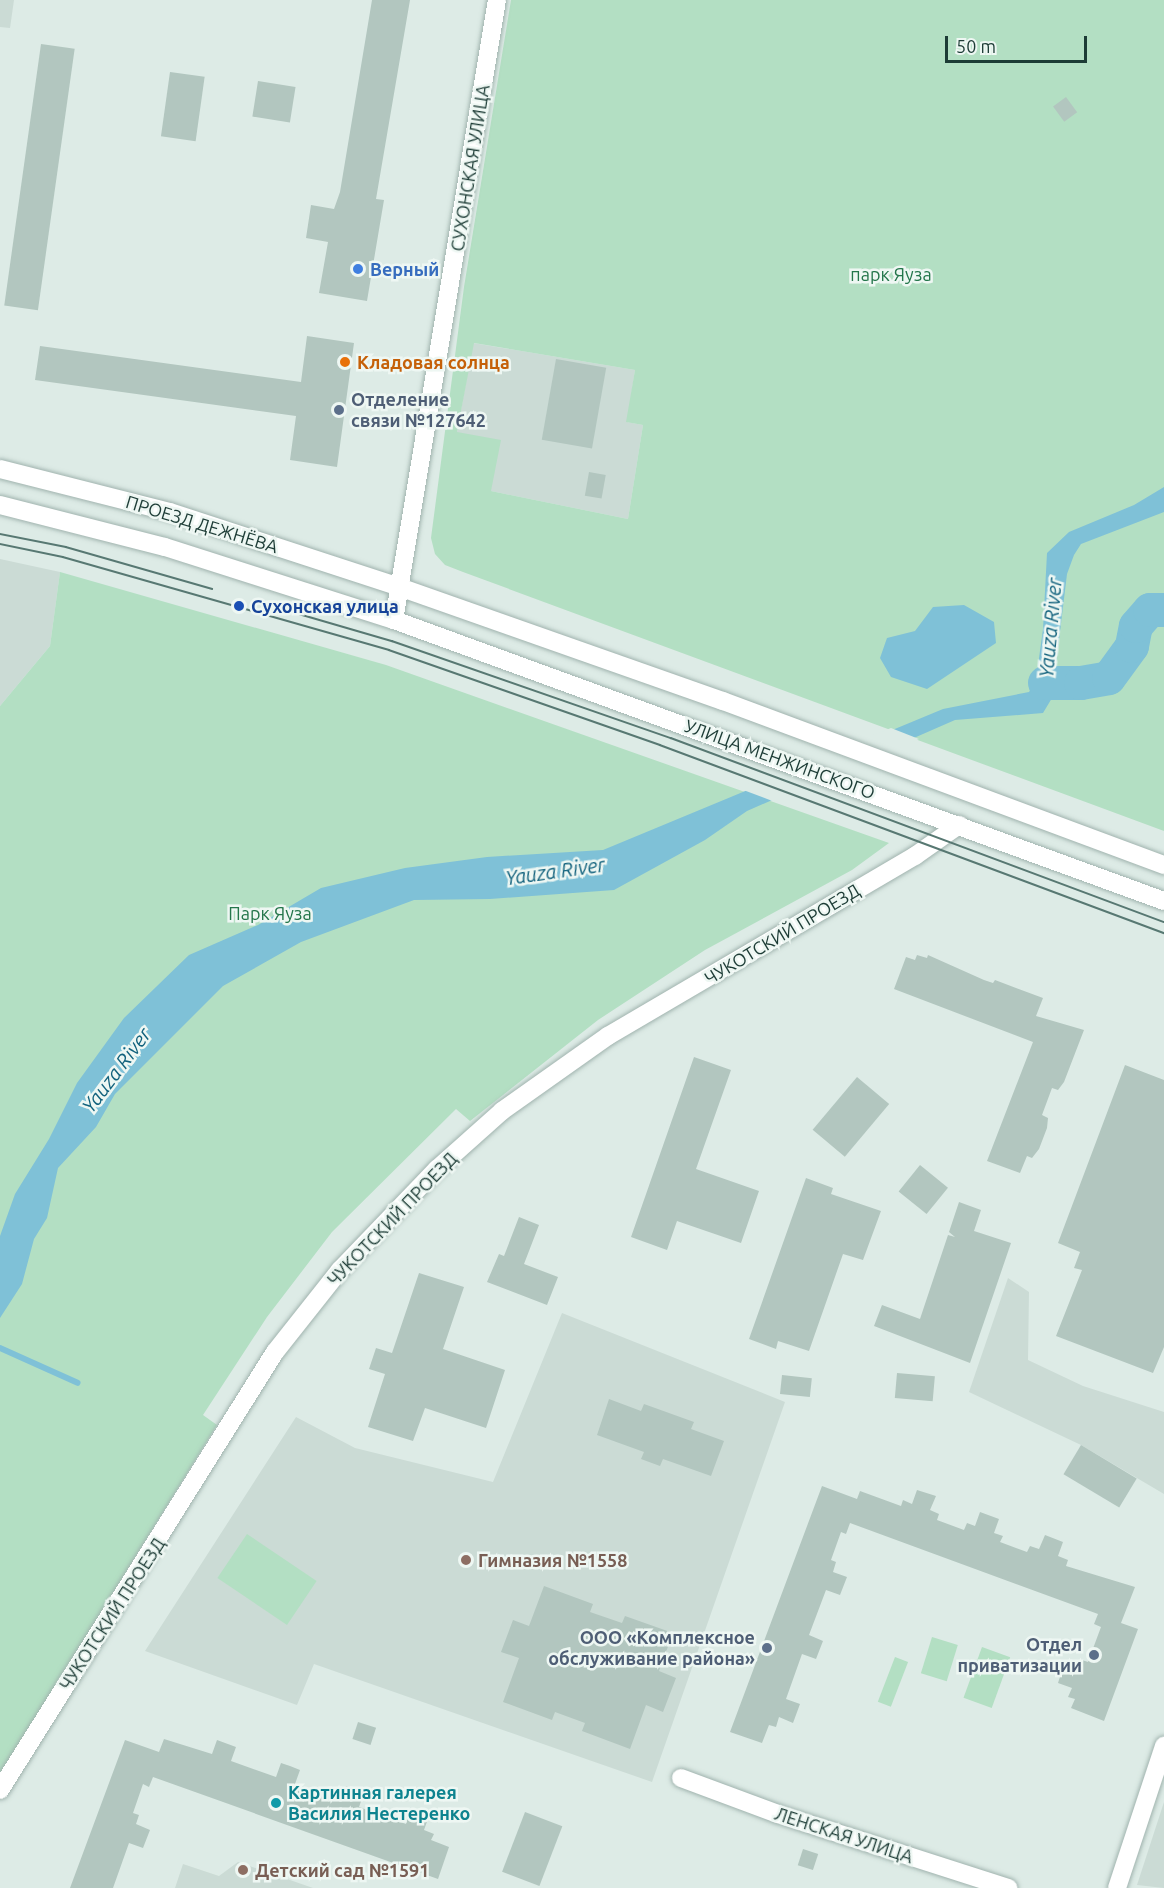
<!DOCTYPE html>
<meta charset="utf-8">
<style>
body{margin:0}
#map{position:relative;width:1164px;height:1888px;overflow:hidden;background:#ddebe6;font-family:Ubuntu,sans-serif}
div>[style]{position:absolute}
.built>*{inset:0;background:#cbdbd5}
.green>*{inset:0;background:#b3dfc3;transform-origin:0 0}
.water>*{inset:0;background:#7fc1d7}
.pier>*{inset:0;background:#ddebe6}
.stream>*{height:6px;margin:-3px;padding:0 3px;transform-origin:3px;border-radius:3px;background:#7fc1d7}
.river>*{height:34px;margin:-17px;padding:0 17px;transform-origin:17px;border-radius:17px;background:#7fc1d7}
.building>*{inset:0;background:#b2c6bf;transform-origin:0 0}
.roads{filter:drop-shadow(0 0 2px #a0b3ae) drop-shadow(0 0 2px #a0b3ae)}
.street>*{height:18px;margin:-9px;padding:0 9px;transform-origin:9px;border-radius:9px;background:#fff}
.secondary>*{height:18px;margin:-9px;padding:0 9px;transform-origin:9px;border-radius:9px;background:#fff}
.tram>*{height:1.5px;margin:-0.75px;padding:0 0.75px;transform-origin:0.75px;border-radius:0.75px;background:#577872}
.dots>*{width:16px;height:16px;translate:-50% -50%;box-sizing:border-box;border:3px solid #eef7f3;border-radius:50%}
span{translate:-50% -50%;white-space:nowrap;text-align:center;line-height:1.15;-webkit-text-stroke:5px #eef7f3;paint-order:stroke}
.street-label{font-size:18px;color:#1d3c36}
.shop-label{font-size:18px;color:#366cbe;font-weight:700}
.left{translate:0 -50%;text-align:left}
.park-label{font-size:18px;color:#24764b}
.food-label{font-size:18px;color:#c56008;font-weight:700}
.service-label{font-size:18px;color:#4e5e75;font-weight:700}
.right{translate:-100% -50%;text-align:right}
.transit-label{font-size:18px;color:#164399;font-weight:700}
.education-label{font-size:18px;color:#785e54;font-weight:700}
.culture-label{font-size:18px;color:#0d838f;font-weight:700}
.water-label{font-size:20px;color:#12627d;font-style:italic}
.scale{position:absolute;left:945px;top:36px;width:142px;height:27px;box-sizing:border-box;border:3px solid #1d3c36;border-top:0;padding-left:8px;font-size:18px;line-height:21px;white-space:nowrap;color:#1d3c36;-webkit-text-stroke:4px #eef7f3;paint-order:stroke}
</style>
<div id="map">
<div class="built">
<i style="clip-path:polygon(0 0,14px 0,10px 28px,0 27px)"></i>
<i style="clip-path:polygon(473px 343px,635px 370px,627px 422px,643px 425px,628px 519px,491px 491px,457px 432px)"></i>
<i style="clip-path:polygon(0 559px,60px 572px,50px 646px,0 706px)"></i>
<i style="clip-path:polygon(1008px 1278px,1029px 1292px,1028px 1360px,1083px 1386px,1164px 1412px,1164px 1494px,1081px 1445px,969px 1392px)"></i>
<i style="clip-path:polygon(562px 1313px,785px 1402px,652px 1782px,314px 1664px,297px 1705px,145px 1651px,296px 1417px,355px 1448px,493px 1482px)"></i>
<i style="clip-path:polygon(1164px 1802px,1164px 1888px,1137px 1885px)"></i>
<i style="clip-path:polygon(238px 1862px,313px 1888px,175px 1888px,183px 1864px,219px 1876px)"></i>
</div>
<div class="green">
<i style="clip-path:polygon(evenodd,511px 0,1164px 0,1164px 831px,463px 572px,445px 565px,435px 554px,431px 538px,464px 287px,511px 0,474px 343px,635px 370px,626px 422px,643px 425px,628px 519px,491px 491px,501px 440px,457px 432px,474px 343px)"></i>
<i style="clip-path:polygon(60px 572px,386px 665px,889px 843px,852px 870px,705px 950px,598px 1020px,470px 1121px,456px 1109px,332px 1232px,267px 1317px,203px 1415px,217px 1425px,0 1775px,0 706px,50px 646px)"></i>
<i style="left:247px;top:1534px;width:84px;height:53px;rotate:34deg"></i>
<i style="left:932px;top:1637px;width:27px;height:38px;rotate:17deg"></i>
<i style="left:982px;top:1647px;width:30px;height:54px;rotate:20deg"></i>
<i style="left:895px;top:1657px;width:14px;height:48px;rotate:21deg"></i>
</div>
<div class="water">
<i style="clip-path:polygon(1164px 487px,1164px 512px,1081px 544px,1074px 555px,1067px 574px,1052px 698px,1043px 713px,955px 720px,747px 811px,705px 840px,614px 890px,490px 899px,414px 900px,301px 942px,223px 986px,115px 1094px,96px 1127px,58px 1168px,47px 1218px,34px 1239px,22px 1284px,0 1318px,0 1236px,15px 1194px,49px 1139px,77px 1083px,124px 1018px,189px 955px,258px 925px,321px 888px,405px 868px,487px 857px,603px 850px,943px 709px,1029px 692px,1036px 680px,1043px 629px,1047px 553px,1069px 532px,1134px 505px)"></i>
<i style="clip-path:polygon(964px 605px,994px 622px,996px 643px,927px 689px,891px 677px,880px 658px,887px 638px,915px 631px,933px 607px)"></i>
</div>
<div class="pier">
<i style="clip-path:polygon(891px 728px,919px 739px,775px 802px,738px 788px)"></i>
</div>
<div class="stream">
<i style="left:0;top:1348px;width:85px;rotate:24.2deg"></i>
</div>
<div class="river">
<i style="left:1045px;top:683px;width:36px"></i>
<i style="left:1081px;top:683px;width:28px;rotate:-10deg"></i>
<i style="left:1109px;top:678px;width:39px;rotate:-54deg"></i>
<i style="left:1132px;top:646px;width:20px;rotate:-79deg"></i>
<i style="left:1136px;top:626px;width:21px;rotate:-49deg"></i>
<i style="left:1150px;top:610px;width:14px"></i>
</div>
<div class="building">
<i style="clip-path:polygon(372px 0,410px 0,376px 199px,384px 200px,367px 301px,319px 293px,328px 242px,306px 238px,311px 205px,334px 209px,340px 192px)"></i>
<i style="left:41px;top:44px;width:34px;height:264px;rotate:8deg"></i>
<i style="left:170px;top:72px;width:35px;height:65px;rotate:8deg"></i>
<i style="left:258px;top:81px;width:38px;height:36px;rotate:9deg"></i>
<i style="left:1066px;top:97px;width:19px;height:16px;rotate:54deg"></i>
<i style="clip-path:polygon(307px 336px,354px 343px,337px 467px,290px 460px,296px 416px,35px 380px,40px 346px,301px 382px)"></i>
<i style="left:556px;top:359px;width:51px;height:82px;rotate:10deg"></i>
<i style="left:589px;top:472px;width:17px;height:24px;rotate:10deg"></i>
<i style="clip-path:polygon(917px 955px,927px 958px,928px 955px,984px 980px,993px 983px,995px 980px,1043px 998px,1036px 1016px,1084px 1030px,1064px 1082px,1058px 1090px,1052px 1088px,1042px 1115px,1048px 1118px,1047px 1128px,1039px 1149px,1032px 1158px,1027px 1156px,1020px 1173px,987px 1161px,1033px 1042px,894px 989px,906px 957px,915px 960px)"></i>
<i style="clip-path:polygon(694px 1057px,731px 1070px,696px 1169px,759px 1191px,741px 1243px,677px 1221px,667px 1250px,631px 1237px)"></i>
<i style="clip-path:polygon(1125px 1065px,1164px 1080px,1164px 1347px,1153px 1373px,1056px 1336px,1082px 1270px,1074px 1268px,1080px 1252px,1058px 1243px)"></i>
<i style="left:857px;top:1077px;width:42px;height:69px;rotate:40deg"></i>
<i style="left:920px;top:1165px;width:36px;height:34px;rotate:39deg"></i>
<i style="clip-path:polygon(806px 1178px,833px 1188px,831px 1194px,881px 1211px,863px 1260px,843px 1254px,809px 1351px,778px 1341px,776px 1349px,749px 1339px)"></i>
<i style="clip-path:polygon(959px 1202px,981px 1210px,974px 1231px,1011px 1243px,970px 1363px,874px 1326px,882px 1305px,920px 1319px,948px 1235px,955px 1237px,949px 1232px)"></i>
<i style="clip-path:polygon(519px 1217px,539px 1225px,524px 1264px,558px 1277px,547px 1305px,487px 1282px,499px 1254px,504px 1256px)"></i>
<i style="clip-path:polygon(419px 1273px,464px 1287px,443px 1349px,505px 1370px,486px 1428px,425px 1408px,413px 1441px,368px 1427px,385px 1374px,369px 1369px,376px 1348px,392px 1353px)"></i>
<i style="left:897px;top:1373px;width:38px;height:25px;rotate:5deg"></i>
<i style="left:782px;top:1375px;width:30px;height:19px;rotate:6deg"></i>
<i style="clip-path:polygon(609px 1399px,641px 1411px,644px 1404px,694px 1422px,691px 1429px,724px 1441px,711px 1476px,663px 1459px,660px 1466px,641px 1459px,644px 1452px,597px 1435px)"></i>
<i style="left:1081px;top:1445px;width:65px;height:34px;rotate:31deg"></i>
<i style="clip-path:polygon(822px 1486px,857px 1499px,860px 1491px,901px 1506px,903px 1500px,912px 1504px,917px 1490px,936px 1496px,930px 1510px,939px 1514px,937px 1520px,964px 1530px,967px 1523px,975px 1526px,980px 1512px,999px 1519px,994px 1533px,1003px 1536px,1000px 1542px,1027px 1552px,1030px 1546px,1039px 1549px,1045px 1535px,1063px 1542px,1058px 1556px,1068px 1560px,1066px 1566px,1135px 1587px,1121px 1623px,1138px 1629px,1104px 1721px,1071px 1708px,1075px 1699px,1068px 1697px,1072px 1688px,1058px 1683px,1064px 1664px,1079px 1669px,1082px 1660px,1088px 1662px,1101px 1627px,1094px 1624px,1098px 1614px,850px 1523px,846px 1534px,841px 1532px,831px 1560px,836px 1562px,833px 1572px,847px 1577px,840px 1595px,826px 1590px,809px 1635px,823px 1641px,816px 1659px,802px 1654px,786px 1699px,800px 1704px,793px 1723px,779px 1717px,776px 1727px,769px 1725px,762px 1743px,730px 1732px)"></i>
<i style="clip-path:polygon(544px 1586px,593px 1604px,590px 1612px,622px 1623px,625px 1616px,673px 1633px,659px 1671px,676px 1678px,663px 1712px,646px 1705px,630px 1749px,582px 1731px,585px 1723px,555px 1712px,552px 1720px,503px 1702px,519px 1658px,501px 1652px,513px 1620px,529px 1626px)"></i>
<i style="left:358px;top:1722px;width:19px;height:18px;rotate:18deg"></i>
<i style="clip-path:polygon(164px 1739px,212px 1754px,217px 1740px,236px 1747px,231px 1761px,276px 1777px,281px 1763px,290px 1766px,300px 1770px,295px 1784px,341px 1800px,346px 1786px,364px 1793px,359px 1807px,406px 1824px,410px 1809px,429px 1816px,424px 1830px,434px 1834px,431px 1840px,449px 1847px,438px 1879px,153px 1777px,149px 1787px,143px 1784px,133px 1813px,139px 1815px,136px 1824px,150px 1830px,143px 1848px,129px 1843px,113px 1888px,70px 1888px,125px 1740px,159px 1752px)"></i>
<i style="left:525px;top:1812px;width:40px;height:64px;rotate:21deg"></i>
<i style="left:803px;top:1849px;width:16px;height:17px;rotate:18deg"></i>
</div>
<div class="roads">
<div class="street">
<i style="left:681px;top:1778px;width:103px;rotate:20.4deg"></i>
<i style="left:778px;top:1814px;width:242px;rotate:17.8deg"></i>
<i style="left:0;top:1790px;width:517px;rotate:-57.88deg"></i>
<i style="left:275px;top:1352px;width:105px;rotate:-51.6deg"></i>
<i style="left:340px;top:1270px;width:140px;rotate:-46.2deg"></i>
<i style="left:437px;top:1169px;width:87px;rotate:-41.7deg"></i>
<i style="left:502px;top:1111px;width:130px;rotate:-35.3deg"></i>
<i style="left:608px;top:1036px;width:356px;rotate:-30.4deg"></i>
<i style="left:915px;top:856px;width:54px;rotate:-35.2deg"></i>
<i style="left:1117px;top:1888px;width:150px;rotate:-71.7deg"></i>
</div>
<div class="secondary">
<i style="left:0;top:469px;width:175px;rotate:14.2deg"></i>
<i style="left:170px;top:512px;width:244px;rotate:18.1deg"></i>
<i style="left:402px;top:588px;width:340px;rotate:19.4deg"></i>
<i style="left:723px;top:701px;width:471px;rotate:20.4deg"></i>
<i style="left:0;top:505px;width:170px;rotate:14.3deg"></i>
<i style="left:165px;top:547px;width:240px;rotate:17.7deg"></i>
<i style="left:394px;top:620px;width:820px;rotate:20.05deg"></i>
<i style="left:394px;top:620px;width:628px;rotate:-80.57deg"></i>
</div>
</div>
<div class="tram">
<i style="left:0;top:534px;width:67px;rotate:11.1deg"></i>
<i style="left:66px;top:547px;width:152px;rotate:16deg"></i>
<i style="left:0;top:544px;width:64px;rotate:11.7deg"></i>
<i style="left:63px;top:557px;width:339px;rotate:15.9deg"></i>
<i style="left:389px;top:650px;width:287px;rotate:19.3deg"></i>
<i style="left:660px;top:745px;width:538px;rotate:20.46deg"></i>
<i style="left:275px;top:607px;width:122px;rotate:16.2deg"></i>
<i style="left:392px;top:641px;width:295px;rotate:19.2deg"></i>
<i style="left:671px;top:738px;width:526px;rotate:20.47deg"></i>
</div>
<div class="dots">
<i style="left:358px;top:269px;background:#3f7fe0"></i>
<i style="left:345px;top:362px;background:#e8710a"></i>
<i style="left:339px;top:410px;background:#5c6f8a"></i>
<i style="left:239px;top:606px;background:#1a4fb4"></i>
<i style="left:466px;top:1560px;background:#8d6e63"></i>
<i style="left:767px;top:1648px;background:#5c6f8a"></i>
<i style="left:1094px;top:1655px;background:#5c6f8a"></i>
<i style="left:276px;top:1803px;background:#0f9aa8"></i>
<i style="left:243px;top:1870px;background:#8d6e63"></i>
</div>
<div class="street-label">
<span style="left:470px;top:168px;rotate:-81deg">СУХОНСКАЯ УЛИЦА</span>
<span style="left:202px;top:524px;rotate:17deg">ПРОЕЗД ДЕЖНЁВА</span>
<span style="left:780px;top:759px;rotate:20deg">УЛИЦА МЕНЖИНСКОГО</span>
<span style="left:782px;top:934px;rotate:-31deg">ЧУКОТСКИЙ ПРОЕЗД</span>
<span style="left:392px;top:1219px;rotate:-46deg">ЧУКОТСКИЙ ПРОЕЗД</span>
<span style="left:112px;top:1614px;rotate:-57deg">ЧУКОТСКИЙ ПРОЕЗД</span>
<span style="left:844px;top:1835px;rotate:18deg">ЛЕНСКАЯ УЛИЦА</span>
</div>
<div class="shop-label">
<span class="left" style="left:370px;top:269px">Верный</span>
</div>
<div class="park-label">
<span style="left:891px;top:274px">парк Яуза</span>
<span style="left:270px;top:913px">Парк Яуза</span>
</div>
<div class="food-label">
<span class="left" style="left:357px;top:362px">Кладовая солнца</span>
</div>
<div class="service-label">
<span class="left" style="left:351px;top:410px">Отделение<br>связи №127642</span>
<span class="right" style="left:755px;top:1648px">ООО «Комплексное<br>обслуживание района»</span>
<span class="right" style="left:1082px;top:1655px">Отдел<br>приватизации</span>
</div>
<div class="transit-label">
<span class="left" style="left:251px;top:606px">Сухонская улица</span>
</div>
<div class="education-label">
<span class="left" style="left:478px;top:1560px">Гимназия №1558</span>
<span class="left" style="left:255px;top:1870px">Детский сад №1591</span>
</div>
<div class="culture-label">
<span class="left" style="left:288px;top:1803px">Картинная галерея<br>Василия Нестеренко</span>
</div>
<div class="water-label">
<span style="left:1050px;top:628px;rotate:-85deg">Yauza River</span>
<span style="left:555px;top:871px;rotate:-8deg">Yauza River</span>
<span style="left:116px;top:1070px;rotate:-53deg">Yauza River</span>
</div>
<div class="scale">50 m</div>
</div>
